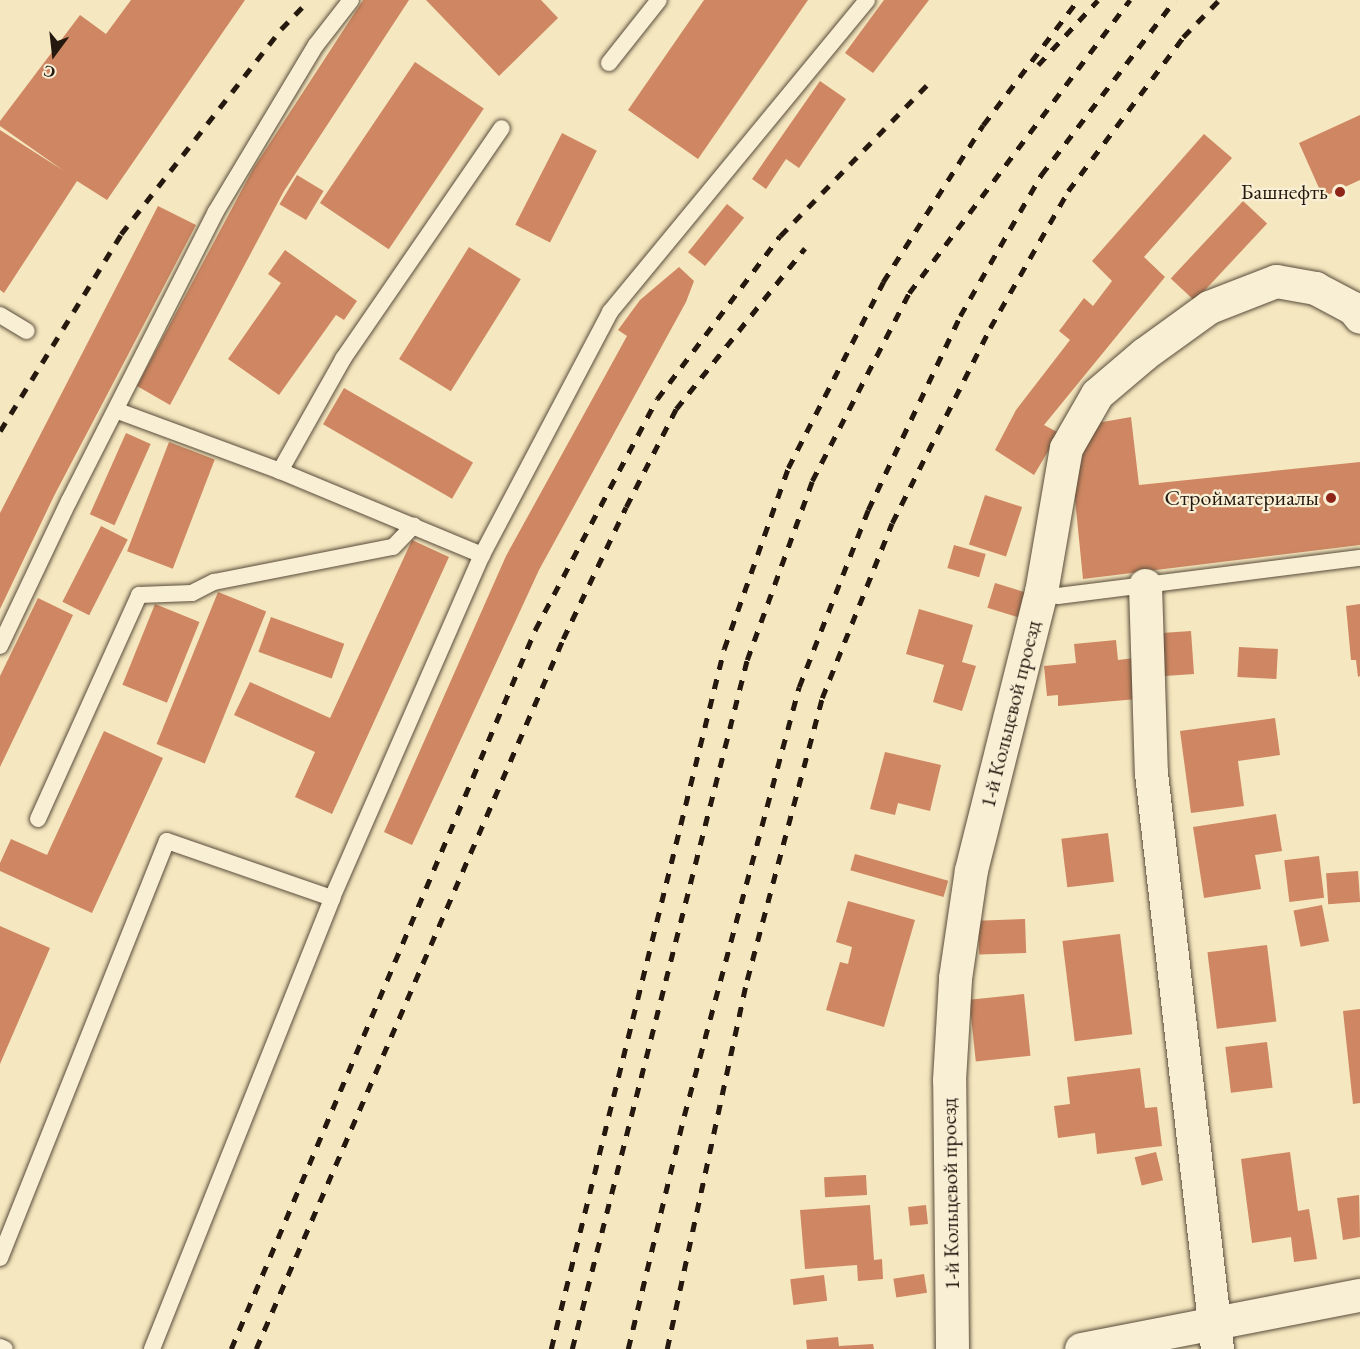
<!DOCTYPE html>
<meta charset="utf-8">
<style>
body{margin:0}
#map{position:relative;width:1360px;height:1349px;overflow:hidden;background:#f5e7bf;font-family:"EB Garamond",serif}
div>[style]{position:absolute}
.building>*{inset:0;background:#ce8762;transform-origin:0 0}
.roads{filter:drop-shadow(0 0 2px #594c3b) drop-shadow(0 0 2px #594c3b)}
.lane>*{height:16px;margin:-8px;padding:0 8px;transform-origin:8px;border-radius:8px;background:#f8efd5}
.street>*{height:33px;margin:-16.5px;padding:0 16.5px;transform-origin:16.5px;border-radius:16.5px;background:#f8efd5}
.rail>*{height:4.5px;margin-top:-2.25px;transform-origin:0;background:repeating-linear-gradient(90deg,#25190f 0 10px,transparent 0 20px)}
.dots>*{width:16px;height:16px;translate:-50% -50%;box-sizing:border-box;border:3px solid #f8efd5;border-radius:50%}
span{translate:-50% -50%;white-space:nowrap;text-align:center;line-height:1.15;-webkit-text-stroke:4.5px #f8efd5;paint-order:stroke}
.poi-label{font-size:22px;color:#25190f}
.right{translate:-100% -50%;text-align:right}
.street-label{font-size:22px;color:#25190f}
.north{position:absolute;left:24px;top:24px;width:60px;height:60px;-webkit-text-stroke:4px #f8efd5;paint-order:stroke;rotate:195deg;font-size:16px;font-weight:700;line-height:24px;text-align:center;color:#25190f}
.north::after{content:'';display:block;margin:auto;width:21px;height:27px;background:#25190f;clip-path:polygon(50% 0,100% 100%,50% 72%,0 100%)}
</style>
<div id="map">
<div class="building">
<i style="clip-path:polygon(131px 0,245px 0,107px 200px,77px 181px,4px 293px,0 290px,0 130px,64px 171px,0 126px,0 121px,80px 15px,106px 34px)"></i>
<i style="clip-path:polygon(363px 0,409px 0,284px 191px,170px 405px,137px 386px,253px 169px)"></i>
<i style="clip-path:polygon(426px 0,541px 0,558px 18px,499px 76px)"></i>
<i style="clip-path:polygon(704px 0,808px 0,698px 159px,628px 110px)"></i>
<i style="clip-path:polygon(884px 0,929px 0,873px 73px,845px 53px)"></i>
<i style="left:415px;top:62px;width:83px;height:170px;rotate:34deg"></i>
<i style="clip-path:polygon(820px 81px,846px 99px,799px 168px,786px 159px,766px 189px,752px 179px)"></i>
<i style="clip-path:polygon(1360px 115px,1360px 180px,1323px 197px,1299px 143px)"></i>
<i style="left:562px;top:133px;width:39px;height:103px;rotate:27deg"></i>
<i style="clip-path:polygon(1204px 134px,1232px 158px,1144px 257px,1165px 277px,1044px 425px,1059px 433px,1034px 475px,995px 450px,1016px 410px,1070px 340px,1059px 331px,1084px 298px,1093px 306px,1112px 281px,1092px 261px)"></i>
<i style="left:297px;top:175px;width:31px;height:34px;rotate:31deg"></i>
<i style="left:1243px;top:201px;width:33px;height:106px;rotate:43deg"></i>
<i style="left:727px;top:204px;width:22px;height:62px;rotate:39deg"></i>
<i style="clip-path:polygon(158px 206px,196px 225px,54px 496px,0 609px,0 513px)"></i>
<i style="left:469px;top:247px;width:61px;height:132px;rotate:32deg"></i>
<i style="clip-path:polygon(285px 250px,357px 301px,344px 320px,336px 315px,279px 395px,228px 359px,281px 283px,268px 274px)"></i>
<i style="clip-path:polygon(679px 267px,694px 281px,686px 302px,539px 570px,412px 845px,384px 832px,506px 556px,627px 336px,618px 330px,640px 300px)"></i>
<i style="left:344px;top:388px;width:149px;height:42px;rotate:30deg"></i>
<i style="clip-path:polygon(1131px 417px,1139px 485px,1360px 462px,1360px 545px,1083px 579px,1074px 489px,1091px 424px)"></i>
<i style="left:126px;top:433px;width:27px;height:89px;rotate:24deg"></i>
<i style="left:169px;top:442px;width:49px;height:117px;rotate:21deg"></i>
<i style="left:985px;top:495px;width:39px;height:52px;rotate:18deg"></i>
<i style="left:101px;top:526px;width:30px;height:85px;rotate:27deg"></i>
<i style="clip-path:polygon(412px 540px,449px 557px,332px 814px,295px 797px,315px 752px,234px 715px,250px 682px,330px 718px)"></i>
<i style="left:954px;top:545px;width:33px;height:24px;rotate:16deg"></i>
<i style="left:995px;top:583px;width:34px;height:26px;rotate:17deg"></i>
<i style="left:218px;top:592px;width:52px;height:164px;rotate:22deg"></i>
<i style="clip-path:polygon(38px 598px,73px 615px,0 767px,0 676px)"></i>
<i style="left:155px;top:604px;width:48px;height:87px;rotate:22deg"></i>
<i style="clip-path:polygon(1360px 604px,1360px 676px,1358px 677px,1356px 660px,1351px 660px,1346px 606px)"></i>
<i style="clip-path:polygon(919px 609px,973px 625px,962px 662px,976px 666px,962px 711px,933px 702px,944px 665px,906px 654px)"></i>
<i style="left:271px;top:617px;width:78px;height:37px;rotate:20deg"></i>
<i style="left:1191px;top:631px;width:43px;height:33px;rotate:86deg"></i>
<i style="clip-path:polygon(1116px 640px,1118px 660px,1134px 658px,1137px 699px,1058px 706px,1058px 695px,1047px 696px,1044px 666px,1076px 663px,1074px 644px)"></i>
<i style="left:1239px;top:647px;width:39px;height:30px;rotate:3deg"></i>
<i style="clip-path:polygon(1275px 718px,1280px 755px,1238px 761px,1244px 806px,1191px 813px,1180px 731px)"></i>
<i style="clip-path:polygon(104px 731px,163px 758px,92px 913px,0 871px,0 863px,11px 839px,47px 855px)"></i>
<i style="clip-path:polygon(885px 752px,941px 765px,930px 811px,898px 803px,895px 815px,870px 809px)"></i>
<i style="clip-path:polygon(1276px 814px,1282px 851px,1255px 855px,1261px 889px,1204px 898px,1193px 827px)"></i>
<i style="left:1108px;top:833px;width:49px;height:47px;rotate:83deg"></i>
<i style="left:855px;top:854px;width:97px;height:17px;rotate:16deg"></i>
<i style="left:1319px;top:856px;width:42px;height:35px;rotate:83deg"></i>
<i style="left:1358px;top:871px;width:31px;height:32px;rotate:86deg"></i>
<i style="clip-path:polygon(848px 901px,915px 920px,884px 1027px,826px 1010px,840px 962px,848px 964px,852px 947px,836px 942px)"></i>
<i style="left:1322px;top:905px;width:37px;height:29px;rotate:79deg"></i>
<i style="left:1025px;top:919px;width:34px;height:47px;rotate:88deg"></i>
<i style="clip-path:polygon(0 926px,50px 948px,0 1064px)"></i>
<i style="left:1120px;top:934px;width:101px;height:58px;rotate:83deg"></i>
<i style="left:1267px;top:945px;width:77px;height:60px;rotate:83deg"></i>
<i style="left:1024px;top:994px;width:62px;height:55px;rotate:84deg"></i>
<i style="clip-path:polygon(1360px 1009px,1360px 1103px,1353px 1104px,1343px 1011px)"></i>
<i style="left:1267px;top:1042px;width:46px;height:42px;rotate:83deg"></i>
<i style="clip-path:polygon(1140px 1068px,1145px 1108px,1157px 1107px,1162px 1146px,1097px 1154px,1095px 1133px,1058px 1138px,1054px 1106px,1070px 1104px,1067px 1077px)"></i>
<i style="left:1156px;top:1152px;width:29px;height:22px;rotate:76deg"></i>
<i style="clip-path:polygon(1290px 1152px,1298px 1211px,1309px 1209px,1317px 1259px,1294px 1262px,1291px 1237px,1252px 1243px,1241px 1159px)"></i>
<i style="left:866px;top:1175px;width:20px;height:42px;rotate:87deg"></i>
<i style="clip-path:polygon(1359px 1195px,1360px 1237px,1343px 1240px,1337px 1198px)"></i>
<i style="clip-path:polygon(870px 1205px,874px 1260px,882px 1259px,883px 1279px,858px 1281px,857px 1265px,805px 1269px,800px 1210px)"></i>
<i style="left:926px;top:1205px;width:19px;height:18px;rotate:84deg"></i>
<i style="left:924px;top:1274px;width:19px;height:31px;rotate:81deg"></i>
<i style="left:824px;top:1275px;width:26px;height:34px;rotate:83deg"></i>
<i style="clip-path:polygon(838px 1337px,839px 1346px,873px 1344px,874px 1349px,807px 1349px,806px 1340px)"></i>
</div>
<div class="roads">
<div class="lane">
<i style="left:609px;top:63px;width:80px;rotate:-51.6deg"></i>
<i style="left:0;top:315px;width:31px;rotate:31deg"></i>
<i style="left:118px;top:411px;width:173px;rotate:20.3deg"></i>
<i style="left:280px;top:471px;width:219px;rotate:22.6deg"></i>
<i style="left:280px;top:471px;width:129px;rotate:-60.6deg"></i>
<i style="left:343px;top:359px;width:280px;rotate:-55.5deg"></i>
<i style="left:1041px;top:592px;width:17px;rotate:13deg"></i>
<i style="left:1058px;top:596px;width:304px;rotate:-7.2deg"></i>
<i style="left:0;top:646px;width:161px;rotate:-64.6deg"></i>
<i style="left:69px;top:501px;width:323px;rotate:-63.1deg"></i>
<i style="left:215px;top:213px;width:196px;rotate:-59deg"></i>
<i style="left:316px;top:45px;width:57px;rotate:-52.1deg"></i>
<i style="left:38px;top:819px;width:246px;rotate:-65.7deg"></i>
<i style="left:139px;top:595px;width:53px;rotate:-2.2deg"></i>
<i style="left:192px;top:593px;width:25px;rotate:-27deg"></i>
<i style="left:214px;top:582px;width:182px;rotate:-11.1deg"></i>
<i style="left:393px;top:547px;width:30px;rotate:-46deg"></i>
<i style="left:0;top:1258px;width:449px;rotate:-68.2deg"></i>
<i style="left:167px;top:841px;width:175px;rotate:19.1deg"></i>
<i style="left:0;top:1347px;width:5px;rotate:22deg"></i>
<i style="left:152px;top:1349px;width:486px;rotate:-68.2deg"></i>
<i style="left:332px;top:898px;width:374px;rotate:-66.4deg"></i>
<i style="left:482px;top:555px;width:275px;rotate:-62.2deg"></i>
<i style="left:610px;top:312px;width:404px;rotate:-50.5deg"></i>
</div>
<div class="street">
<i style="left:1145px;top:585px;width:188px;rotate:88.2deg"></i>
<i style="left:1151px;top:773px;width:580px;rotate:83.46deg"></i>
<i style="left:952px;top:1349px;width:269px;rotate:-90.6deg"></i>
<i style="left:949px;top:1080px;width:102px;rotate:-86.6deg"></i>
<i style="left:955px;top:978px;width:109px;rotate:-81.6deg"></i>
<i style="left:971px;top:870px;width:287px;rotate:-75.9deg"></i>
<i style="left:1041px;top:592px;width:146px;rotate:-80.2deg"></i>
<i style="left:1066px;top:448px;width:62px;rotate:-60.1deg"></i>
<i style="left:1097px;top:394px;width:62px;rotate:-40.4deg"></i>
<i style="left:1144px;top:354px;width:80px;rotate:-35.9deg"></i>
<i style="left:1209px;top:307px;width:72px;rotate:-21.2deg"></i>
<i style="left:1276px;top:281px;width:40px;rotate:10deg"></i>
<i style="left:1315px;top:288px;width:43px;rotate:27.8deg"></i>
<i style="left:1353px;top:308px;width:11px;rotate:52deg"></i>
<i style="left:1081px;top:1349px;width:284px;rotate:-11deg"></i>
</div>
</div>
<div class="rail">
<i style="left:1038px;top:65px;width:88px;rotate:-47.3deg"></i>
<i style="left:0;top:431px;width:231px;rotate:-58.4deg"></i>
<i style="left:121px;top:234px;width:260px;rotate:-52deg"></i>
<i style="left:281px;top:29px;width:40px;rotate:-46deg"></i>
<i style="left:231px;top:1349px;width:781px;rotate:-67.08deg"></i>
<i style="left:535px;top:630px;width:261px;rotate:-62.2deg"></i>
<i style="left:657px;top:399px;width:204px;rotate:-53deg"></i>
<i style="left:780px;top:236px;width:212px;rotate:-45.8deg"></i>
<i style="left:256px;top:1349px;width:774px;rotate:-66.62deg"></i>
<i style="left:563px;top:639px;width:146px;rotate:-64.5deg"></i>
<i style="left:626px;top:507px;width:110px;rotate:-63deg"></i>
<i style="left:676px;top:409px;width:206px;rotate:-51.3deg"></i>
<i style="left:551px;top:1349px;width:721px;rotate:-76.12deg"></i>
<i style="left:724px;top:649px;width:192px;rotate:-70.5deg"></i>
<i style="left:788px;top:468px;width:209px;rotate:-62.9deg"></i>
<i style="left:883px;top:282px;width:186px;rotate:-57.5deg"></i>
<i style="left:983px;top:125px;width:157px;rotate:-52.8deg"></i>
<i style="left:572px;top:1349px;width:711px;rotate:-75.75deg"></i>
<i style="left:747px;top:660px;width:190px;rotate:-70deg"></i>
<i style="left:812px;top:481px;width:212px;rotate:-62.7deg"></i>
<i style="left:909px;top:293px;width:367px;rotate:-53deg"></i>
<i style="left:628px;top:1349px;width:240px;rotate:-76.5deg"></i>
<i style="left:684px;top:1116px;width:444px;rotate:-75deg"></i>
<i style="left:799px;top:687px;width:190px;rotate:-68.7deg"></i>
<i style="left:868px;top:510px;width:215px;rotate:-64.6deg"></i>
<i style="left:960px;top:316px;width:163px;rotate:-60.1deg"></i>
<i style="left:1041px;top:175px;width:220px;rotate:-52.6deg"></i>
<i style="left:667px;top:1349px;width:378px;rotate:-77.8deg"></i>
<i style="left:747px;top:980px;width:292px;rotate:-75.1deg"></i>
<i style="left:822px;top:698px;width:188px;rotate:-68.2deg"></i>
<i style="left:892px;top:523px;width:218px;rotate:-63.3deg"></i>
<i style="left:990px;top:328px;width:158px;rotate:-60.3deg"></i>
<i style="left:1068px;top:191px;width:192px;rotate:-53.2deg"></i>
<i style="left:1183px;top:37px;width:52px;rotate:-45.8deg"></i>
</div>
<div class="dots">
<i style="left:1340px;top:192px;background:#8f2418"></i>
<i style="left:1331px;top:498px;background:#8f2418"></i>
</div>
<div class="poi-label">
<span class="right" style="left:1328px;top:192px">Башнефть</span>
<span class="right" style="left:1319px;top:498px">Стройматериалы</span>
</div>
<div class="street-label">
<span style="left:1010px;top:714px;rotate:-76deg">1-й Кольцевой проезд</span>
<span style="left:950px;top:1194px;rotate:-91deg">1-й Кольцевой проезд</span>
</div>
<div class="north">С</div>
</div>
